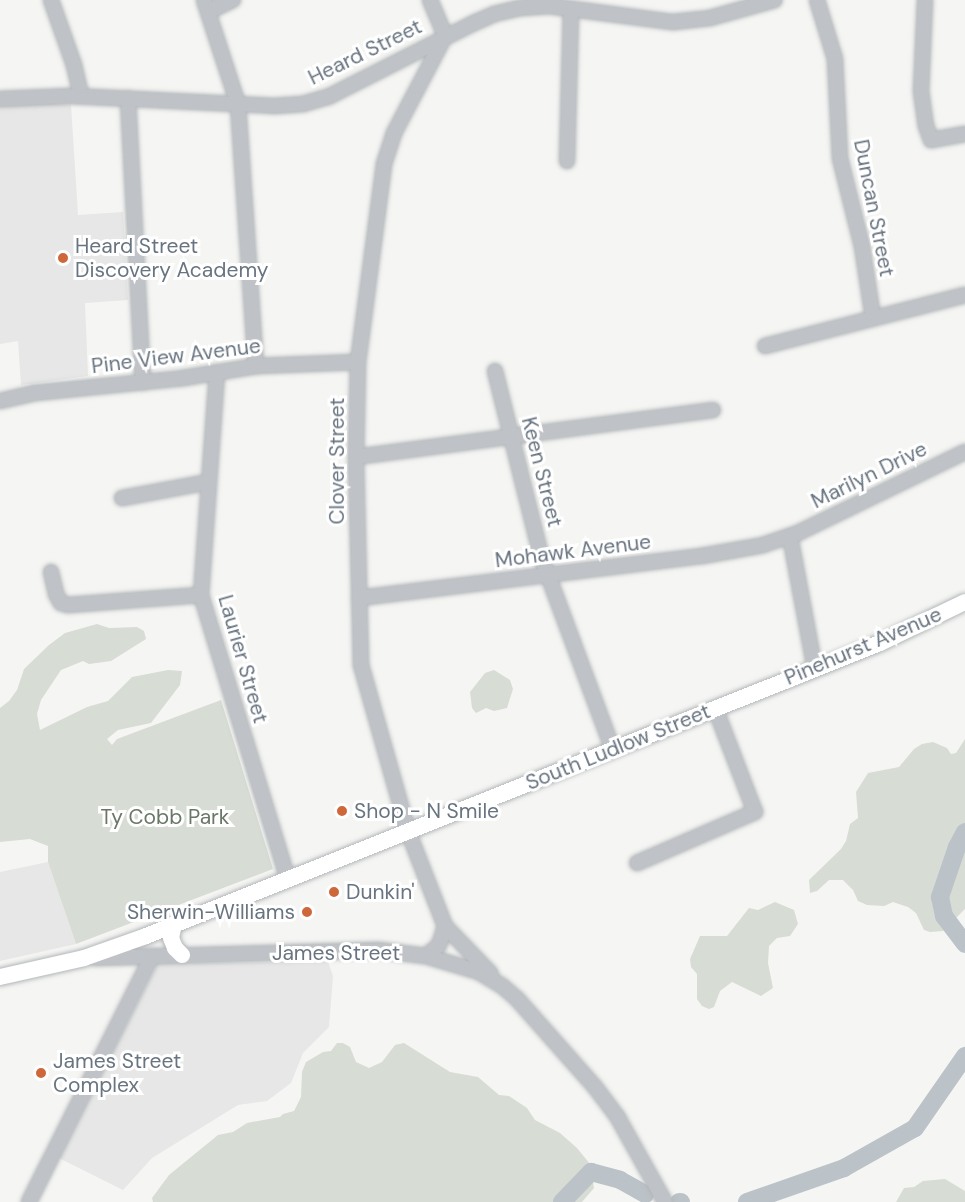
<!DOCTYPE html>
<style>
body{margin:0}
#map{position:relative;width:965px;height:1202px;overflow:hidden;background:#f5f6f3;font-family:"DM Sans",sans-serif}
div>[style]{position:absolute}
.built>*{inset:0;background:#e6e7e6}
.green>*{inset:0;background:#d7dcd4}
.river>*{height:18px;margin:-9px;padding:0 9px;transform-origin:9px;border-radius:9px;background:#bbc2c8}
.roads{filter:drop-shadow(0 0 2px #b3b6ba) drop-shadow(0 0 2px #b3b6ba)}
.minor>*{height:14px;margin:-7px;padding:0 7px;transform-origin:7px;border-radius:7px;background:#bfc2c6}
.major>*{height:16px;margin:-8px;padding:0 8px;transform-origin:8px;border-radius:8px;background:#fff}
.dots>*{width:16px;height:16px;translate:-50% -50%;box-sizing:border-box;border:3px solid #fff;border-radius:50%}
span{translate:-50% -50%;white-space:nowrap;text-align:center;line-height:1.15;-webkit-text-stroke:6px #fff;paint-order:stroke}
.street-label{font-size:21px;color:#687480}
.poi-label{font-size:21px;color:#687480}
.left{translate:0 -50%;text-align:left}
.right{translate:-100% -50%;text-align:right}
.park-label{font-size:21px;color:#697866}
</style>
<div id="map">
<div class="built">
<i style="clip-path:polygon(33px 103px,71px 105px,78px 215px,123px 212px,128px 300px,85px 303px,88px 376px,21px 385px,18px 341px,0 344px,0 106px)"></i>
<i style="clip-path:polygon(48px 862px,76px 944px,0 961px,0 872px)"></i>
<i style="clip-path:polygon(328px 962px,333px 976px,329px 1027px,303px 1053px,291px 1083px,267px 1101px,238px 1105px,152px 1158px,123px 1190px,59px 1158px,158px 963px)"></i>
</div>
<div class="green">
<i style="clip-path:polygon(97px 624px,109px 628px,137px 627px,144px 631px,146px 639px,111px 661px,89px 664px,83px 661px,61px 670px,41px 700px,37px 714px,40px 730px,87px 707px,108px 701px,132px 677px,168px 670px,182px 671px,180px 685px,151px 723px,118px 730px,107px 739px,112px 745px,117px 739px,221px 700px,273px 869px,76px 944px,48px 862px,48px 846px,30px 839px,0 842px,0 708px,9px 701px,17px 690px,24px 669px,49px 645px,65px 633px)"></i>
<i style="clip-path:polygon(494px 670px,510px 680px,513px 689px,507px 708px,494px 711px,486px 708px,476px 713px,472px 708px,470px 692px,485px 673px)"></i>
<i style="clip-path:polygon(965px 739px,965px 909px,943px 931px,930px 932px,924px 930px,916px 913px,908px 907px,893px 902px,884px 906px,867px 905px,858px 901px,853px 890px,843px 880px,829px 880px,817px 891px,810px 893px,809px 880px,841px 849px,846px 841px,850px 824px,858px 818px,856px 792px,868px 773px,899px 767px,914px 749px,922px 744px,933px 742px,947px 748px,951px 754px,956px 753px)"></i>
<i style="clip-path:polygon(775px 902px,794px 910px,798px 924px,790px 936px,777px 938px,769px 946px,768px 963px,773px 988px,761px 996px,732px 982px,720px 991px,714px 1007px,709px 1009px,702px 1006px,697px 999px,697px 974px,691px 967px,690px 959px,700px 936px,727px 936px,749px 908px,758px 910px)"></i>
<i style="clip-path:polygon(337px 1043px,343px 1043px,350px 1047px,356px 1062px,369px 1068px,382px 1062px,395px 1045px,404px 1043px,450px 1072px,478px 1077px,499px 1095px,509px 1096px,527px 1108px,535px 1120px,560px 1133px,577px 1148px,590px 1164px,594px 1188px,582px 1202px,153px 1202px,152px 1198px,169px 1175px,218px 1135px,233px 1132px,247px 1123px,280px 1117px,283px 1114px,294px 1111px,301px 1097px,302px 1072px,306px 1062px,323px 1052px,331px 1051px)"></i>
<i style="clip-path:polygon(945px 1179px,965px 1191px,965px 1202px,896px 1202px,904px 1188px,914px 1187px,923px 1181px)"></i>
</div>
<div class="river">
<i style="left:965px;top:832px;width:17px;rotate:118deg"></i>
<i style="left:957px;top:847px;width:53px;rotate:108.8deg"></i>
<i style="left:940px;top:897px;width:19px;rotate:78deg"></i>
<i style="left:944px;top:916px;width:35px;rotate:53deg"></i>
<i style="left:562px;top:1202px;width:42px;rotate:-46deg"></i>
<i style="left:591px;top:1172px;width:30px;rotate:15deg"></i>
<i style="left:620px;top:1180px;width:29px;rotate:29deg"></i>
<i style="left:679px;top:1202px;width:2px"></i>
<i style="left:747px;top:1202px;width:103px;rotate:-19.3deg"></i>
<i style="left:844px;top:1168px;width:81px;rotate:-29.4deg"></i>
<i style="left:915px;top:1128px;width:88px;rotate:-55.2deg"></i>
</div>
<div class="roads">
<div class="minor">
<i style="left:51px;top:0;width:69px;rotate:70.5deg"></i>
<i style="left:74px;top:65px;width:32px;rotate:77deg"></i>
<i style="left:204px;top:0;width:109px;rotate:71.9deg"></i>
<i style="left:238px;top:104px;width:263px;rotate:86.1deg"></i>
<i style="left:430px;top:0;width:39px;rotate:67deg"></i>
<i style="left:817px;top:0;width:62px;rotate:73deg"></i>
<i style="left:835px;top:59px;width:99px;rotate:87.1deg"></i>
<i style="left:840px;top:158px;width:91px;rotate:76deg"></i>
<i style="left:862px;top:246px;width:73px;rotate:81.3deg"></i>
<i style="left:925px;top:0;width:91px;rotate:92.5deg"></i>
<i style="left:921px;top:91px;width:35px;rotate:82deg"></i>
<i style="left:926px;top:126px;width:15px;rotate:70deg"></i>
<i style="left:931px;top:140px;width:35px;rotate:-10deg"></i>
<i style="left:208px;top:12px;width:28px;rotate:-26deg"></i>
<i style="left:128px;top:98px;width:285px;rotate:87deg"></i>
<i style="left:0;top:99px;width:72px;rotate:-2.4deg"></i>
<i style="left:72px;top:96px;width:202px;rotate:2.8deg"></i>
<i style="left:274px;top:106px;width:29px;rotate:-4deg"></i>
<i style="left:303px;top:104px;width:26px;rotate:-16deg"></i>
<i style="left:328px;top:97px;width:164px;rotate:-26.9deg"></i>
<i style="left:474px;top:23px;width:22px;rotate:-24deg"></i>
<i style="left:494px;top:14px;width:27px;rotate:-13deg"></i>
<i style="left:520px;top:8px;width:29px;rotate:-4deg"></i>
<i style="left:549px;top:6px;width:125px;rotate:7.4deg"></i>
<i style="left:673px;top:22px;width:37px;rotate:-6deg"></i>
<i style="left:710px;top:18px;width:67px;rotate:-15.5deg"></i>
<i style="left:567px;top:161px;width:152px;rotate:-88.5deg"></i>
<i style="left:765px;top:346px;width:206px;rotate:-14.3deg"></i>
<i style="left:495px;top:371px;width:194px;rotate:76deg"></i>
<i style="left:542px;top:559px;width:204px;rotate:69.6deg"></i>
<i style="left:217px;top:372px;width:224px;rotate:94.1deg"></i>
<i style="left:201px;top:595px;width:297px;rotate:73deg"></i>
<i style="left:0;top:401px;width:35px;rotate:-13deg"></i>
<i style="left:34px;top:393px;width:150px;rotate:-5.7deg"></i>
<i style="left:183px;top:378px;width:74px;rotate:-9.3deg"></i>
<i style="left:256px;top:366px;width:102px;rotate:-2.2deg"></i>
<i style="left:356px;top:457px;width:360px;rotate:-7.5deg"></i>
<i style="left:122px;top:498px;width:87px;rotate:-10.5deg"></i>
<i style="left:790px;top:536px;width:135px;rotate:79.4deg"></i>
<i style="left:51px;top:572px;width:23px;rotate:77deg"></i>
<i style="left:56px;top:594px;width:10px;rotate:61deg"></i>
<i style="left:61px;top:603px;width:7px;rotate:16deg"></i>
<i style="left:68px;top:605px;width:133px;rotate:-4.3deg"></i>
<i style="left:359px;top:598px;width:346px;rotate:-7deg"></i>
<i style="left:702px;top:556px;width:62px;rotate:-10.2deg"></i>
<i style="left:763px;top:545px;width:39px;rotate:-19deg"></i>
<i style="left:800px;top:532px;width:183px;rotate:-25.9deg"></i>
<i style="left:637px;top:863px;width:129px;rotate:-23.4deg"></i>
<i style="left:755px;top:812px;width:111px;rotate:-111deg"></i>
<i style="left:445px;top:926px;width:66px;rotate:46.2deg"></i>
<i style="left:426px;top:956px;width:17px;rotate:-40deg"></i>
<i style="left:439px;top:945px;width:20px;rotate:-72deg"></i>
<i style="left:445px;top:926px;width:102px;rotate:-111.3deg"></i>
<i style="left:408px;top:831px;width:173px;rotate:-105.8deg"></i>
<i style="left:361px;top:665px;width:208px;rotate:-91.4deg"></i>
<i style="left:356px;top:457px;width:95px;rotate:-88.8deg"></i>
<i style="left:358px;top:362px;width:200px;rotate:-82.5deg"></i>
<i style="left:384px;top:164px;width:33px;rotate:-72deg"></i>
<i style="left:394px;top:133px;width:110px;rotate:-62.3deg"></i>
<i style="left:94px;top:958px;width:284px;rotate:-1.6deg"></i>
<i style="left:378px;top:950px;width:48px;rotate:7.1deg"></i>
<i style="left:426px;top:956px;width:55px;rotate:16.8deg"></i>
<i style="left:479px;top:972px;width:26px;rotate:31deg"></i>
<i style="left:501px;top:985px;width:23px;rotate:41deg"></i>
<i style="left:518px;top:1000px;width:116px;rotate:48.5deg"></i>
<i style="left:595px;top:1087px;width:39px;rotate:53deg"></i>
<i style="left:618px;top:1118px;width:96px;rotate:60.8deg"></i>
<i style="left:29px;top:1202px;width:275px;rotate:-63.4deg"></i>
</div>
<div class="major">
<i style="left:174px;top:924px;width:14px;rotate:102deg"></i>
<i style="left:171px;top:938px;width:11px;rotate:68deg"></i>
<i style="left:175px;top:948px;width:10px;rotate:45deg"></i>
<i style="left:0;top:977px;width:86px;rotate:-12.7deg"></i>
<i style="left:84px;top:958px;width:66px;rotate:-19.5deg"></i>
<i style="left:146px;top:936px;width:790px;rotate:-21.76deg"></i>
<i style="left:880px;top:643px;width:94px;rotate:-25.8deg"></i>
</div>
</div>
<div class="dots">
<i style="left:63px;top:258px;background:#ce673a"></i>
<i style="left:342px;top:811px;background:#ce673a"></i>
<i style="left:334px;top:892px;background:#ce673a"></i>
<i style="left:307px;top:912px;background:#ce673a"></i>
<i style="left:41px;top:1073px;background:#ce673a"></i>
</div>
<div class="street-label">
<span style="left:365px;top:52px;rotate:-26deg">Heard Street</span>
<span style="left:874px;top:208px;rotate:79deg">Duncan Street</span>
<span style="left:176px;top:356px;rotate:-7deg">Pine View Avenue</span>
<span style="left:337px;top:461px;rotate:-90deg">Clover Street</span>
<span style="left:542px;top:472px;rotate:76deg">Keen Street</span>
<span style="left:869px;top:475px;rotate:-26deg">Marilyn Drive</span>
<span style="left:573px;top:551px;rotate:-7deg">Mohawk Avenue</span>
<span style="left:863px;top:646px;rotate:-23deg">Pinehurst Avenue</span>
<span style="left:243px;top:659px;rotate:74deg">Laurier Street</span>
<span style="left:618px;top:747px;rotate:-22deg">South Ludlow Street</span>
<span style="left:336px;top:953px">James Street</span>
</div>
<div class="poi-label">
<span class="left" style="left:75px;top:258px">Heard Street<br>Discovery Academy</span>
<span class="left" style="left:354px;top:811px">Shop - N Smile</span>
<span class="left" style="left:346px;top:892px">Dunkin'</span>
<span class="right" style="left:295px;top:912px">Sherwin-Williams</span>
<span class="left" style="left:53px;top:1073px">James Street<br>Complex</span>
</div>
<div class="park-label">
<span style="left:165px;top:817px">Ty Cobb Park</span>
</div>
</div>
